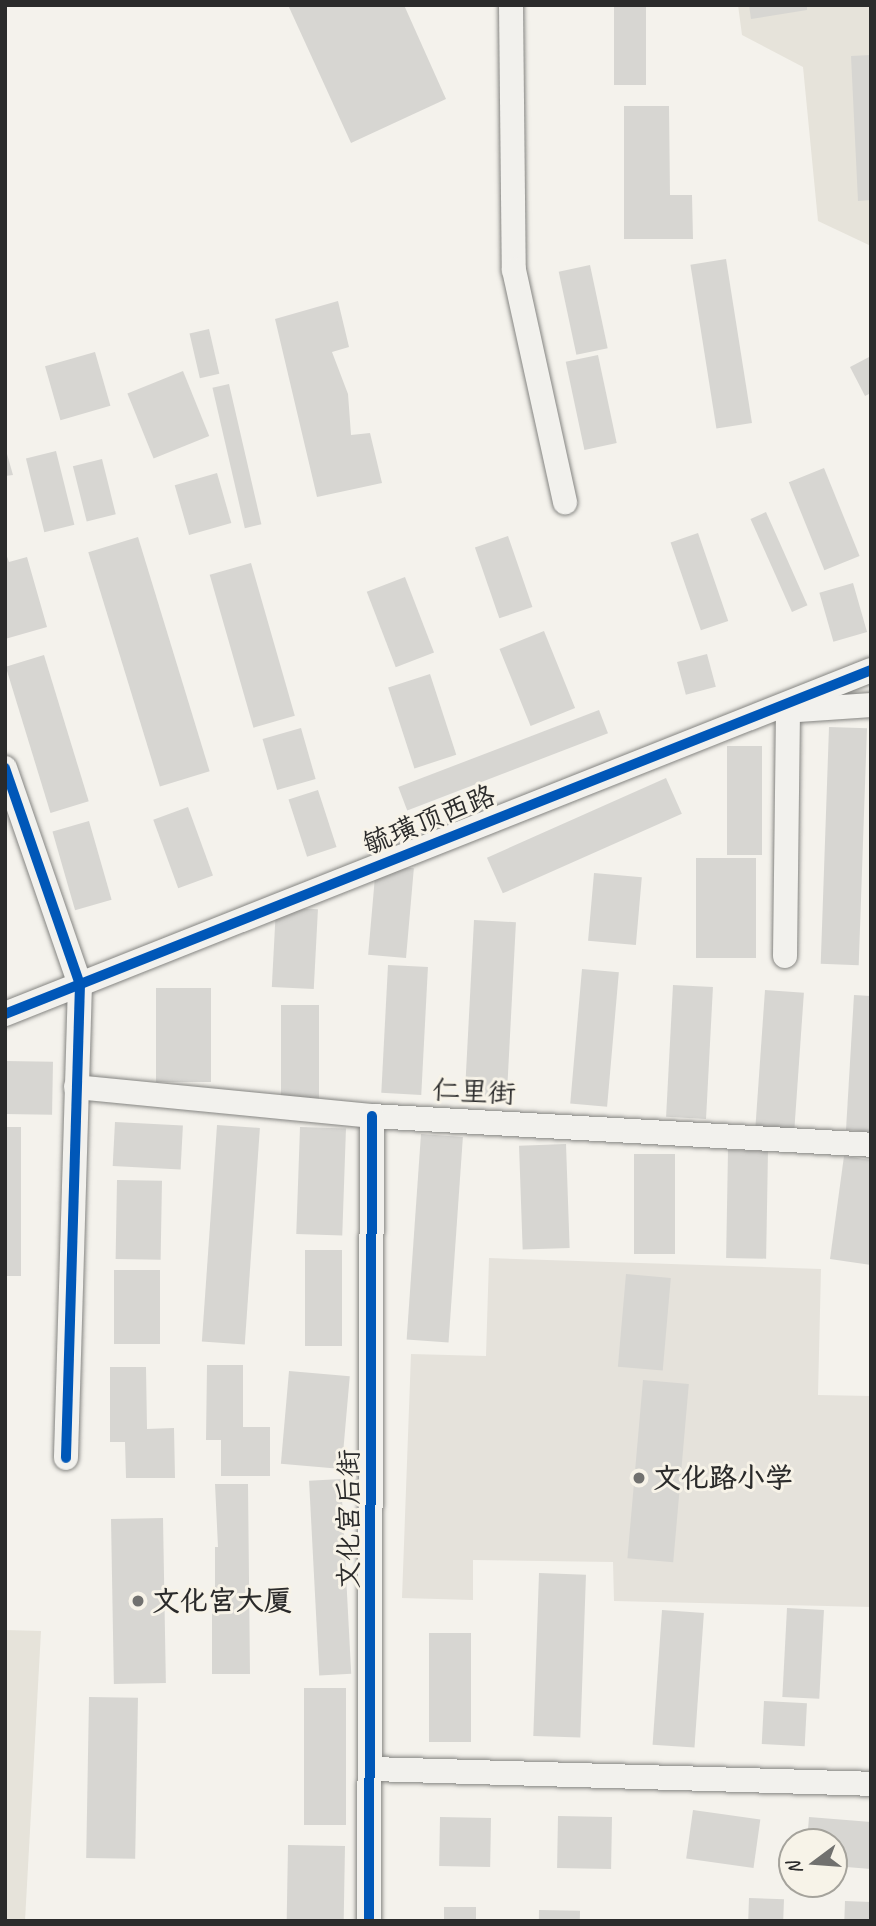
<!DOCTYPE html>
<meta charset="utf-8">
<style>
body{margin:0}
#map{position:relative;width:876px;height:1926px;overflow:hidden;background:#f4f2ec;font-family:Caveat,"LXGW WenKai TC",sans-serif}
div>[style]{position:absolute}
.built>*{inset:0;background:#e5e2db}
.green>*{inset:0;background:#e6e3da}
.building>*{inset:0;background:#d7d6d2;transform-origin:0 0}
.roads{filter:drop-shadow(0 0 2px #858582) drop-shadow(0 0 2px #858582)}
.minor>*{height:24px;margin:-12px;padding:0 12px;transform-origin:12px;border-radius:12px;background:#f2f1ed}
.cycleway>*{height:10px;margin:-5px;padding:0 5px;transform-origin:5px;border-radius:5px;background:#0057b8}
.dots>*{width:19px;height:19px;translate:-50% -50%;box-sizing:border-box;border:4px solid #f7f3e8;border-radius:50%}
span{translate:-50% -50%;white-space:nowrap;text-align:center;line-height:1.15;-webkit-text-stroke:6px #f7f3e8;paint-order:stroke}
.street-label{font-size:28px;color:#2b2b2b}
.poi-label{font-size:28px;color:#2b2b2b;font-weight:700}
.left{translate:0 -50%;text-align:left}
.frame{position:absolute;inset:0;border:7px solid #2b2b2b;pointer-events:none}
.north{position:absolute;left:778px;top:1828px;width:70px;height:70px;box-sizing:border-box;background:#f7f3e8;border:2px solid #a5a39c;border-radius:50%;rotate:254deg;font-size:19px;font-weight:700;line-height:28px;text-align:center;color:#2b2b2b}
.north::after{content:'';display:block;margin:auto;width:24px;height:32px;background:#71716f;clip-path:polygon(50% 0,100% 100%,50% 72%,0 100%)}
</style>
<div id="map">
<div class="built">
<i style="clip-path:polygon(489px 1258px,821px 1269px,818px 1395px,871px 1396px,871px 1607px,614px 1601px,613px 1562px,473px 1560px,473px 1600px,402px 1598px,411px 1354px,486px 1356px)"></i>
</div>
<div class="green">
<i style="clip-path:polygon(738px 5px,871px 5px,871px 246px,818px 221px,803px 67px,742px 35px)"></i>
<i style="clip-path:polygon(5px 1630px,41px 1631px,25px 1921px,5px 1921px)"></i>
</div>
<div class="building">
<i style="clip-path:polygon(288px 5px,404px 5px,446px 99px,351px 143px)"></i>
<i style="left:614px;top:5px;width:32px;height:80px"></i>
<i style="clip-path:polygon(749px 5px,807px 5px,807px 10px,751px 19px)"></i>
<i style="clip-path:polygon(871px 55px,871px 200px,858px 201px,851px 56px)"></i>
<i style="clip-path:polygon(624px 106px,669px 106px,670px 195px,692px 195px,693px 239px,624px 239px)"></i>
<i style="left:726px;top:259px;width:166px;height:36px;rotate:81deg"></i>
<i style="left:590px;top:265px;width:85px;height:32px;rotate:78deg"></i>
<i style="clip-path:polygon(338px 301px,349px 347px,332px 352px,348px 394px,351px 435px,370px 433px,382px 483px,317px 497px,275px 319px)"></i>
<i style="left:209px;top:329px;width:46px;height:20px;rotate:77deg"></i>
<i style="left:95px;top:352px;width:56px;height:52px;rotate:74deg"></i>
<i style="left:598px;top:355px;width:90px;height:33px;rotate:78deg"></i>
<i style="clip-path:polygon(871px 356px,871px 393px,865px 396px,850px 367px)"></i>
<i style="left:183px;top:371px;width:70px;height:60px;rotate:68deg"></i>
<i style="left:229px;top:384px;width:144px;height:17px;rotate:77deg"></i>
<i style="clip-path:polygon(5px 447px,13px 475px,5px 476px)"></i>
<i style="left:56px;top:451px;width:76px;height:31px;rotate:76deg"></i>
<i style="left:102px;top:459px;width:57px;height:30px;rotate:76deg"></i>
<i style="left:824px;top:468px;width:95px;height:38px;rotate:68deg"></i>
<i style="left:217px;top:473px;width:52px;height:44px;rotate:74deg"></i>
<i style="left:766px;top:512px;width:102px;height:17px;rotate:66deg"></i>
<i style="left:698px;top:533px;width:93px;height:29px;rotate:71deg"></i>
<i style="left:508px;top:536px;width:75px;height:35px;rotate:71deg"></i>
<i style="left:138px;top:537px;width:245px;height:52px;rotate:73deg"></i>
<i style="clip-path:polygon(5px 551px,9px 562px,27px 557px,47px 627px,5px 639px)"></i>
<i style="left:251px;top:563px;width:159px;height:43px;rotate:74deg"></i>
<i style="left:405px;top:577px;width:81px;height:41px;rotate:69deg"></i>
<i style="left:853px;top:583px;width:51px;height:35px;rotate:74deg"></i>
<i style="left:544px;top:631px;width:83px;height:48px;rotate:68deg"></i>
<i style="left:707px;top:654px;width:34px;height:31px;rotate:75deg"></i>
<i style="left:44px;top:655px;width:153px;height:40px;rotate:73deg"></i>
<i style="left:430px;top:674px;width:85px;height:44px;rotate:72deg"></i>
<i style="left:599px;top:710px;width:25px;height:215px;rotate:69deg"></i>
<i style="left:829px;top:727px;width:38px;height:237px;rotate:2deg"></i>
<i style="left:301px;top:728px;width:53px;height:40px;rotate:74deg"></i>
<i style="left:727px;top:746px;width:35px;height:109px"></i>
<i style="left:666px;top:778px;width:39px;height:196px;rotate:66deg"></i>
<i style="left:318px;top:790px;width:60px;height:31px;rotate:72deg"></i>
<i style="left:188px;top:807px;width:73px;height:37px;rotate:70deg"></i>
<i style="left:89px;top:821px;width:82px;height:38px;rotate:74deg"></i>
<i style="left:696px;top:858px;width:60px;height:100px"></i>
<i style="left:376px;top:865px;width:38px;height:90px;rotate:5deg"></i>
<i style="left:594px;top:873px;width:48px;height:68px;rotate:5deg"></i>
<i style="left:276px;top:907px;width:42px;height:80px;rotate:3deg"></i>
<i style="left:474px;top:920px;width:42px;height:176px;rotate:3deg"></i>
<i style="left:388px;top:965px;width:40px;height:128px;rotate:3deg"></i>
<i style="left:582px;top:969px;width:37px;height:135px;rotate:5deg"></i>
<i style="left:673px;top:985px;width:40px;height:132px;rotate:3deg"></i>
<i style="left:156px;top:988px;width:55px;height:94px"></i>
<i style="left:765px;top:990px;width:39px;height:137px;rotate:4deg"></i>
<i style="clip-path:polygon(854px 995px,871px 996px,871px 1132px,846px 1130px)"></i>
<i style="left:281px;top:1005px;width:38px;height:96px"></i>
<i style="left:5px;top:1061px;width:48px;height:53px;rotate:1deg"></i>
<i style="left:115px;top:1122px;width:68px;height:44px;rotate:3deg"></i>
<i style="left:217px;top:1125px;width:43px;height:217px;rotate:4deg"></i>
<i style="left:5px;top:1127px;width:16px;height:149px"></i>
<i style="left:300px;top:1127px;width:46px;height:107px;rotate:2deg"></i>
<i style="left:421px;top:1134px;width:42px;height:206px;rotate:4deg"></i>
<i style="left:566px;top:1144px;width:104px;height:47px;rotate:88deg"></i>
<i style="left:728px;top:1150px;width:40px;height:108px;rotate:1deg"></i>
<i style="left:634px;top:1154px;width:41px;height:100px"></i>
<i style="clip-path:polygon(844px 1156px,871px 1160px,871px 1265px,830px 1259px)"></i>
<i style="left:117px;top:1180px;width:45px;height:79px;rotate:1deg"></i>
<i style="left:305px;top:1250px;width:37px;height:96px"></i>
<i style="left:114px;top:1270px;width:46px;height:74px"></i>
<i style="left:626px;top:1274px;width:45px;height:93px;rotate:5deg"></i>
<i style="clip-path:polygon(207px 1365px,243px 1365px,243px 1427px,270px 1427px,270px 1476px,221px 1476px,221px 1440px,206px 1440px)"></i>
<i style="clip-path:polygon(110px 1367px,146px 1367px,147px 1429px,174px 1428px,175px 1478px,126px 1478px,125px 1442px,110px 1442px)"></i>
<i style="left:289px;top:1371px;width:61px;height:93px;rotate:5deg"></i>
<i style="left:643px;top:1380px;width:46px;height:179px;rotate:5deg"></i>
<i style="left:341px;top:1479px;width:195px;height:32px;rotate:87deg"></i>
<i style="clip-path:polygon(215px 1484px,248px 1484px,250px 1674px,212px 1674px,212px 1603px,215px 1603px,215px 1547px,218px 1547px)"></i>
<i style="left:163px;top:1518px;width:165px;height:52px;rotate:89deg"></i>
<i style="left:539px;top:1573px;width:47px;height:163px;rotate:2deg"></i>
<i style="left:787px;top:1608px;width:37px;height:89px;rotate:3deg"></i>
<i style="left:662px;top:1610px;width:42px;height:135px;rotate:4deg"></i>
<i style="left:429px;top:1633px;width:42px;height:109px"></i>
<i style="left:304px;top:1688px;width:42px;height:137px"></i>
<i style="left:89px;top:1697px;width:49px;height:161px;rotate:1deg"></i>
<i style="left:764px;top:1701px;width:43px;height:43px;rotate:3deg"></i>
<i style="left:693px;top:1810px;width:68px;height:49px;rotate:8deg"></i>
<i style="left:558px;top:1816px;width:54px;height:52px;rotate:1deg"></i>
<i style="left:440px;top:1817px;width:51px;height:49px;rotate:1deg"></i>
<i style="clip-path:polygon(809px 1817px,871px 1822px,871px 1869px,834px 1866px,834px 1842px,807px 1842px)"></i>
<i style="left:288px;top:1845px;width:57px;height:76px;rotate:1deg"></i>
<i style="left:749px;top:1898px;width:35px;height:23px;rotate:2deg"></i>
<i style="left:845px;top:1901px;width:26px;height:20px;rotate:2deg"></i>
<i style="left:444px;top:1907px;width:32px;height:14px"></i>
<i style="left:539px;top:1910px;width:41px;height:11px;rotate:1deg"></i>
</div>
<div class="roads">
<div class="minor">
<i style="left:511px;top:5px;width:265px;rotate:89.4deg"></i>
<i style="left:514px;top:270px;width:238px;rotate:77.6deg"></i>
<i style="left:784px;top:711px;width:87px;rotate:-3.9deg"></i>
<i style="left:5px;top:768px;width:229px;rotate:70.9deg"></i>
<i style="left:80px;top:984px;width:474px;rotate:91.7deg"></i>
<i style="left:785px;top:956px;width:246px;rotate:-89.3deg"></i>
<i style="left:5px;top:1014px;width:932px;rotate:-21.66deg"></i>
<i style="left:76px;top:1087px;width:297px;rotate:5.6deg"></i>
<i style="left:372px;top:1116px;width:500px;rotate:3.3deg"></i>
<i style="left:372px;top:1769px;width:499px;rotate:1.7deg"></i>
<i style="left:369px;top:1921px;width:805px;rotate:-89.79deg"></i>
</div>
</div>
<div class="cycleway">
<i style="left:5px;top:768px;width:229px;rotate:70.9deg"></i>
<i style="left:80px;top:984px;width:474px;rotate:91.7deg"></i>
<i style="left:5px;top:1014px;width:932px;rotate:-21.66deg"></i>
<i style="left:369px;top:1921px;width:805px;rotate:-89.79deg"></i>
</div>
<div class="dots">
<i style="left:639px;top:1478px;background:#71716f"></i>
<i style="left:138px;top:1601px;background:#71716f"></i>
</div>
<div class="street-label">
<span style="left:429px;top:820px;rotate:-22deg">毓璜顶西路</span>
<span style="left:474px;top:1092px;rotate:3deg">仁里街</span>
<span style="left:349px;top:1519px;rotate:-90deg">文化宫后街</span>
</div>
<div class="poi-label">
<span class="left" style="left:653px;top:1478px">文化路小学</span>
<span class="left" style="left:152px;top:1601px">文化宫大厦</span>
</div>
<div class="frame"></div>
<div class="north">N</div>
</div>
